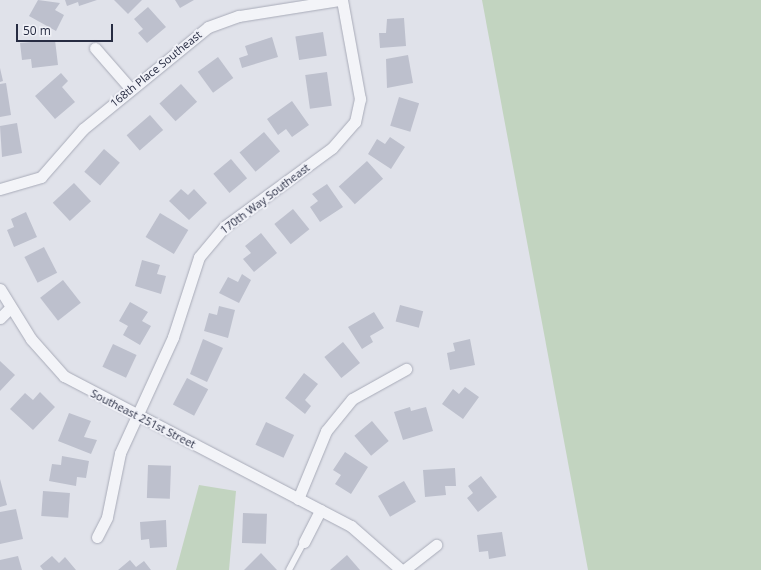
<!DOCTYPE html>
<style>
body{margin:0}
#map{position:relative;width:761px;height:570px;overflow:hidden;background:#e0e2ea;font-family:"Open Sans",sans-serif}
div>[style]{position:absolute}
.green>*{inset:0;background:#c2d4c0}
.building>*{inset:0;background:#bdc0cd;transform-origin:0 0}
.roads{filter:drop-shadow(0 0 1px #a8abb8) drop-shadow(0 0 1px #a8abb8)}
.service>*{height:5.5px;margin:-2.75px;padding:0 2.75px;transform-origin:2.75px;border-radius:2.75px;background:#f3f4f8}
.minor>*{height:11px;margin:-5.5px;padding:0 5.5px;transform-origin:5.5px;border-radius:5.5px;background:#f3f4f8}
span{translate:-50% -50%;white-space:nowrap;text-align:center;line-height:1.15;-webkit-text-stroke:4px #f0f1f7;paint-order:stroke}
.street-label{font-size:11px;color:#272c42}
.scale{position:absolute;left:16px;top:24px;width:97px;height:18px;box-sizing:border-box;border:2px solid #272c42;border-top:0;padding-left:5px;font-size:12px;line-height:14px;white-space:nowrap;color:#272c42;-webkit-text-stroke:3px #f0f1f7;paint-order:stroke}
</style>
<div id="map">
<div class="green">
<i style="clip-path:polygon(482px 0,761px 0,761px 570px,588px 570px)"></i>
<i style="clip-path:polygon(199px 485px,236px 491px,229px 570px,176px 570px)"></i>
</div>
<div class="building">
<i style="clip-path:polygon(38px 0,60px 3px,55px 10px,64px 15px,56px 31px,29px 16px)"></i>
<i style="clip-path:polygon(65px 0,97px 0,79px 6px,78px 2px,67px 6px)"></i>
<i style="clip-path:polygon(114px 0,142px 0,128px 14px)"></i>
<i style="clip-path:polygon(175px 0,194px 0,180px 8px)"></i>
<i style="clip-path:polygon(148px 7px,166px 27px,147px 43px,138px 33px,143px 29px,134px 19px)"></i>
<i style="clip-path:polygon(404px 18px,406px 46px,380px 48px,379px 33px,386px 33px,387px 19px)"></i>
<i style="left:323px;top:32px;width:24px;height:28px;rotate:81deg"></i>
<i style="clip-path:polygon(272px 37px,278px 57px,242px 68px,239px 58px,248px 55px,245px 46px)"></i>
<i style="clip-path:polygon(55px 40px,58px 65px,32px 68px,31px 59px,22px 60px,20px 43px)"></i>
<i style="clip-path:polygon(408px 55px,413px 83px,387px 88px,386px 59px)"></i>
<i style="left:218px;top:57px;width:26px;height:25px;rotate:54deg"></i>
<i style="clip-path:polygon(0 68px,3px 81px,0 82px)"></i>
<i style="left:327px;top:72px;width:34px;height:22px;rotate:82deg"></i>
<i style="clip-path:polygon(61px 73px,68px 81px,62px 87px,75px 102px,55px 119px,35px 96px)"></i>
<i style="clip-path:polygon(6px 83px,11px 115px,0 117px,0 84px)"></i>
<i style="left:181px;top:84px;width:24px;height:29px;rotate:48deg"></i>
<i style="left:399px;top:97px;width:21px;height:30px;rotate:17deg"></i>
<i style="clip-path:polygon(292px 101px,309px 125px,292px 137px,286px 129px,278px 135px,267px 119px)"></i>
<i style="left:150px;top:115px;width:20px;height:31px;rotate:49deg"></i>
<i style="clip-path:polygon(17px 123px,22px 153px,2px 157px,0 126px)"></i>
<i style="left:264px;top:132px;width:25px;height:32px;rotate:50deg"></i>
<i style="clip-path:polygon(390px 137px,405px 147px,391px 169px,368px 154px,377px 139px,385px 144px)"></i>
<i style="left:104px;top:149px;width:21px;height:30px;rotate:41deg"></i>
<i style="left:231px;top:159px;width:25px;height:23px;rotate:50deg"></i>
<i style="left:367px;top:161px;width:24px;height:38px;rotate:48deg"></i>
<i style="left:74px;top:183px;width:25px;height:29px;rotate:47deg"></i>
<i style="clip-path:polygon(327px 184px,343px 207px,320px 222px,310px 207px,318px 201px,312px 194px)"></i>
<i style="clip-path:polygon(181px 189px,188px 195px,194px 189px,207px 203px,189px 220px,169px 201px)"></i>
<i style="left:293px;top:209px;width:26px;height:24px;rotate:51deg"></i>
<i style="clip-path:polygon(26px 212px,37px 237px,14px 247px,7px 230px,14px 227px,11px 219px)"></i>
<i style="left:160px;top:213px;width:33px;height:28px;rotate:31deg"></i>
<i style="clip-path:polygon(261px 233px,277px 253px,254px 272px,243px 259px,251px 253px,245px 246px)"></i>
<i style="left:44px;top:247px;width:29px;height:22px;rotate:63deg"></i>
<i style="clip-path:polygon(142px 260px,160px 265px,157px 274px,166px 276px,161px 294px,135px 286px)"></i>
<i style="clip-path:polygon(242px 274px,251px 280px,239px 303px,219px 293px,228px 277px,238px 282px)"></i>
<i style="left:63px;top:280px;width:29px;height:29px;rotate:52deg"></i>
<i style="clip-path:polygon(130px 302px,148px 312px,142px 321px,151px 326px,140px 345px,123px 335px,128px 326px,119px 321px)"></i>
<i style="left:400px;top:305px;width:24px;height:17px;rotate:15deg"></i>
<i style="clip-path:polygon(219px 306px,235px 310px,228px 338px,204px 331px,209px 313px,217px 315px)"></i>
<i style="clip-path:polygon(374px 312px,384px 328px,370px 336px,373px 342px,362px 349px,348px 327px)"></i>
<i style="clip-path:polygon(203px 339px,223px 348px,207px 382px,190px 374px)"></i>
<i style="clip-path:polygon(470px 339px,475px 365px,450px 370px,447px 353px,455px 351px,453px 343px)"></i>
<i style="left:343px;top:342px;width:27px;height:24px;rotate:51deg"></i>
<i style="left:113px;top:344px;width:26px;height:25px;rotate:25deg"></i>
<i style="clip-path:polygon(0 361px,15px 375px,0 391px)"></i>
<i style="clip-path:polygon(304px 373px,318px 384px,305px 400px,311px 406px,305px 414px,285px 398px)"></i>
<i style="left:187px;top:378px;width:24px;height:30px;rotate:28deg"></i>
<i style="clip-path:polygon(465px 387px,479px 397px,463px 419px,442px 404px,453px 389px,459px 394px)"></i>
<i style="clip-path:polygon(40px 392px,55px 407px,33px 430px,10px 409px,25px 393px,33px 400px)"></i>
<i style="clip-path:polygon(410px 407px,411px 411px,426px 407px,433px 431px,403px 440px,394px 412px)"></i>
<i style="clip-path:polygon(69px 413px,91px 421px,84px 437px,97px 440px,91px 454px,58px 441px)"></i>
<i style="left:372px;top:421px;width:26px;height:23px;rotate:50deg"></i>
<i style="left:266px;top:422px;width:31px;height:25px;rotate:25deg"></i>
<i style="clip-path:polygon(345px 452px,368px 467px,351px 494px,335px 484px,341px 475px,333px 470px)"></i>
<i style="clip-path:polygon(62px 456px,89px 461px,86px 478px,77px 477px,76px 486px,49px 481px,52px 464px,61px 465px)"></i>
<i style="left:148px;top:465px;width:23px;height:33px;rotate:2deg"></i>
<i style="clip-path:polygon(455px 468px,456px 486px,445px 486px,446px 495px,425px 497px,423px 470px)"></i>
<i style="clip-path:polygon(481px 476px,497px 497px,478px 512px,467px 498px,473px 493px,468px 486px)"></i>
<i style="clip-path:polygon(0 479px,7px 505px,0 507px)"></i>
<i style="left:404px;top:481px;width:24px;height:30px;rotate:60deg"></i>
<i style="left:43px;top:491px;width:27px;height:25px;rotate:4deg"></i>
<i style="clip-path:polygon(16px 509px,23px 539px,0 544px,0 512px)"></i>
<i style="left:243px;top:513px;width:24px;height:30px;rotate:2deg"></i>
<i style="clip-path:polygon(166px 520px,167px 547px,150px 548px,149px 539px,141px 540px,140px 522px)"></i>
<i style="clip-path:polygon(502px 532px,506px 556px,489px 559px,488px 551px,479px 552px,477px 535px)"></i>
<i style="clip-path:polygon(261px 553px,277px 570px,244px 570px)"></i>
<i style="clip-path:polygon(347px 555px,360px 570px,330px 570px)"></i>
<i style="clip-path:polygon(18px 556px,22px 570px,0 570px,0 560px)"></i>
<i style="clip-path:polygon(52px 556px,59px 563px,65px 557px,76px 570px,43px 570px,40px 566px)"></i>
<i style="clip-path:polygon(130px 560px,136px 567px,144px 561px,151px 570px,118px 570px)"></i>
</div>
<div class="roads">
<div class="service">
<i style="left:289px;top:570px;width:32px;rotate:-62deg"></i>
</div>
<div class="minor">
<i style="left:95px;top:48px;width:53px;rotate:48.8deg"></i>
<i style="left:0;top:189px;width:43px;rotate:-16.3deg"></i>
<i style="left:41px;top:177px;width:64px;rotate:-48.8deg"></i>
<i style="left:83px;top:129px;width:161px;rotate:-39.2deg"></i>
<i style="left:208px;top:27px;width:33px;rotate:-20deg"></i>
<i style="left:239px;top:16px;width:102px;rotate:-9deg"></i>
<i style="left:0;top:289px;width:59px;rotate:58.2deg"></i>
<i style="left:31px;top:339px;width:50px;rotate:48.3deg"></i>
<i style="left:64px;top:376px;width:324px;rotate:27.6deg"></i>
<i style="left:351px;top:526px;width:67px;rotate:41.3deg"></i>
<i style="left:0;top:318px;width:14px;rotate:-45deg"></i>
<i style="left:298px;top:499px;width:74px;rotate:-67.6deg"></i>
<i style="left:326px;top:431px;width:41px;rotate:-50.9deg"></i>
<i style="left:352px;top:399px;width:62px;rotate:-29.1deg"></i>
<i style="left:97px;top:537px;width:22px;rotate:-63deg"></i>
<i style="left:107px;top:517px;width:65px;rotate:-78.5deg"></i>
<i style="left:120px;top:453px;width:128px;rotate:-65.4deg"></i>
<i style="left:173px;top:337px;width:84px;rotate:-72deg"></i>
<i style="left:199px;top:257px;width:39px;rotate:-50deg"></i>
<i style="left:224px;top:227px;width:134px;rotate:-36.2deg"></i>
<i style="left:332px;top:148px;width:35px;rotate:-49deg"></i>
<i style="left:355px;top:122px;width:24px;rotate:-78deg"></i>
<i style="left:360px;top:99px;width:101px;rotate:-100.3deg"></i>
<i style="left:304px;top:542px;width:36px;rotate:-63deg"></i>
<i style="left:404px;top:570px;width:41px;rotate:-38deg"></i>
</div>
</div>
<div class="street-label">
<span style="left:156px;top:69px;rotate:-39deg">168th Place Southeast</span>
<span style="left:265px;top:199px;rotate:-37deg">170th Way Southeast</span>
<span style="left:143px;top:419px;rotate:27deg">Southeast 251st Street</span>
</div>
<div class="scale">50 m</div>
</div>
